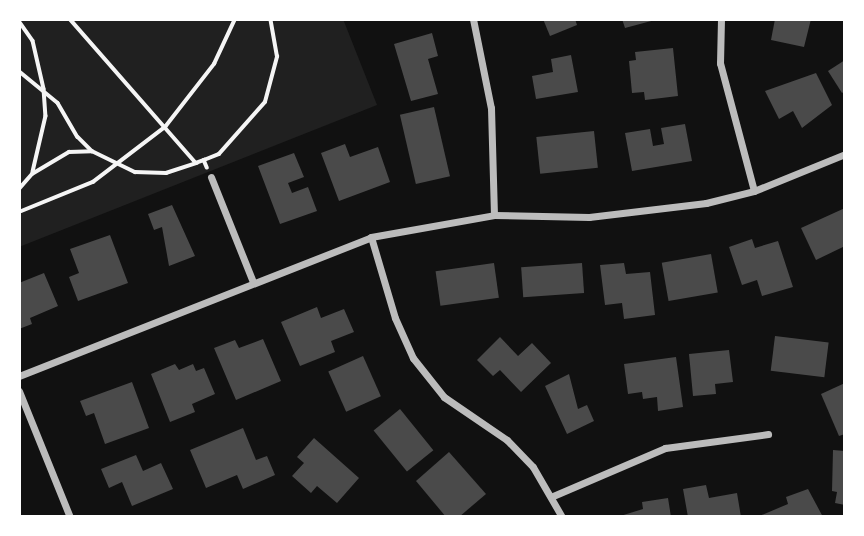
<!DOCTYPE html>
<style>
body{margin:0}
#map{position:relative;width:864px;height:536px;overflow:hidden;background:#111;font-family:"Crimson Pro",serif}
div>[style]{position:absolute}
.green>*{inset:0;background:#202020}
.building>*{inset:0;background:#4a4a4a;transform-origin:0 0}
.path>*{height:3.5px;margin:-1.75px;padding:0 1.75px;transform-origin:1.75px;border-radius:1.75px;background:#f5f5f5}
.minor>*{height:7px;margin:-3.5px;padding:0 3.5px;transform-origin:3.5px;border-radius:3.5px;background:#bcbcbc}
span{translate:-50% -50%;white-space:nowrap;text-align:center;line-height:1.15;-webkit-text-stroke:7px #fff;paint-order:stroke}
.frame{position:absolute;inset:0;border:21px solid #fff;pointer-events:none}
</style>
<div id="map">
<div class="green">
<i style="clip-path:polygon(19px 19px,343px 19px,377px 105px,19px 247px)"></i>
</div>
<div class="building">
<i style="clip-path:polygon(543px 19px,575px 19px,577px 25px,550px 36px)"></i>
<i style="clip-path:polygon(622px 19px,655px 19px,655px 20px,625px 28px)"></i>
<i style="clip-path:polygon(775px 19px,811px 19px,804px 47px,771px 40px)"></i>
<i style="clip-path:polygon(432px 33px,438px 56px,428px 59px,438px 94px,411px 101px,394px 44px)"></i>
<i style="clip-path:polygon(673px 48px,678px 96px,645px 100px,644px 92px,632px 93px,629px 61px,636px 60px,635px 52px)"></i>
<i style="clip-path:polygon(571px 55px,578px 92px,536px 99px,532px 76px,553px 72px,551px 59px)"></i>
<i style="clip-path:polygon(845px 60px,845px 91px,842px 93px,828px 71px)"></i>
<i style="clip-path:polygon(816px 73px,832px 105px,802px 128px,793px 111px,779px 119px,765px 91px)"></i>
<i style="left:434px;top:107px;width:71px;height:35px;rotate:77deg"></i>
<i style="clip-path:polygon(685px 124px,692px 161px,632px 171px,625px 133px,650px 129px,653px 146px,664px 144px,661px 128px)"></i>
<i style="left:594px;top:131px;width:37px;height:58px;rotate:84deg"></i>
<i style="clip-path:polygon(345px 144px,350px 157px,378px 147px,390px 182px,339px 201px,321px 153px)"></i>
<i style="clip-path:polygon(294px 153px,304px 177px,288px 183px,292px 193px,308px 187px,317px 211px,280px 224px,258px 166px)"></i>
<i style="clip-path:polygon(172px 205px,195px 256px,169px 266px,162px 227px,154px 230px,148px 214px)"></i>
<i style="clip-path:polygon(845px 208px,845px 246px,816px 260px,801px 228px)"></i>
<i style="clip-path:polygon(110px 235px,128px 283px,78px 301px,69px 277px,79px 273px,70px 249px)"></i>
<i style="clip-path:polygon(752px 239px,755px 248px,778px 241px,793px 287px,762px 296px,757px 280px,742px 285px,729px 247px)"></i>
<i style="left:711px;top:254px;width:39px;height:50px;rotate:80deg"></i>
<i style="left:494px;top:263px;width:35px;height:59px;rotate:82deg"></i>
<i style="left:582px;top:263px;width:30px;height:61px;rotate:86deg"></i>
<i style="clip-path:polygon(624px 263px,626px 274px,650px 272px,655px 315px,624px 319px,622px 303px,605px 305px,600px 265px)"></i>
<i style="clip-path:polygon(44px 273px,58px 306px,30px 318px,32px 324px,19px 329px,19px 283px)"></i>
<i style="clip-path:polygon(317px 307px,321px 318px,344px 309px,354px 332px,331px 341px,335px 352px,300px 366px,281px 322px)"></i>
<i style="left:775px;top:336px;width:54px;height:35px;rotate:7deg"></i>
<i style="clip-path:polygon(500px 337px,518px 356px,532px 343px,551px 363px,521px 392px,500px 370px,493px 376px,477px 360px)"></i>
<i style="clip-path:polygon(263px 339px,281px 381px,236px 400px,214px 348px,235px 340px,239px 348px)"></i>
<i style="clip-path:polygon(729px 350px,733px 382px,715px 384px,716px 394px,693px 396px,689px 354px)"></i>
<i style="left:363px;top:356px;width:44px;height:38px;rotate:66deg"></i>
<i style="clip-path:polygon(676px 357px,683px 407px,658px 411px,657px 397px,643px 399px,642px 392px,628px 394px,624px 364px)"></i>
<i style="clip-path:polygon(175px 364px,179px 370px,193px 364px,196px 371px,204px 368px,215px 394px,192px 404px,195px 412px,170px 422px,151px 374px)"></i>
<i style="clip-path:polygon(569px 374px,578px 409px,587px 405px,594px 421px,567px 434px,545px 386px)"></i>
<i style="clip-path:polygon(132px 382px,149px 428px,105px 444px,94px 413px,86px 416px,80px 401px)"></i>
<i style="clip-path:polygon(845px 383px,845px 434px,839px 436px,821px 394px)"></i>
<i style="left:400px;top:409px;width:53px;height:34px;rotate:51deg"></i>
<i style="clip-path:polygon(243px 428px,256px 460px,267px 456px,275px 475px,243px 489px,237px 475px,206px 488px,190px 450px)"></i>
<i style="clip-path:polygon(314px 438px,359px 478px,337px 503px,317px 486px,311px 493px,292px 476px,304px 463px,297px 457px)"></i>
<i style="clip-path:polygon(833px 450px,845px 451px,845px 505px,835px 503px,837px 492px,832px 491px)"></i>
<i style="clip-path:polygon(449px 452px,486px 494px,459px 517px,446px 517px,416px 481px)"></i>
<i style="clip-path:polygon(136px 455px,143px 471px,161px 463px,173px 489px,132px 506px,122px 482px,109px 488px,101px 469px)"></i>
<i style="clip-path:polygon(706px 485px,709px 498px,737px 493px,741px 517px,688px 517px,683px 489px)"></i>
<i style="clip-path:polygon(808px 489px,823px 517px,757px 517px,788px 504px,786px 497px)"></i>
<i style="clip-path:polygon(668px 498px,671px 517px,617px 517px,643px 509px,642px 502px)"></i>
</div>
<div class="path">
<i style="left:70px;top:19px;width:191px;rotate:48.8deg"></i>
<i style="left:196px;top:163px;width:9px;rotate:-21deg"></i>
<i style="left:204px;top:160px;width:8px;rotate:67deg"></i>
<i style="left:19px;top:21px;width:24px;rotate:55deg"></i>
<i style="left:33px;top:41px;width:49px;rotate:77.1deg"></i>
<i style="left:44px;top:89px;width:27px;rotate:86deg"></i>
<i style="left:46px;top:116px;width:57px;rotate:103.1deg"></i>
<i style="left:19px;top:71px;width:50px;rotate:39.4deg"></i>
<i style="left:58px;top:103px;width:39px;rotate:60deg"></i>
<i style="left:78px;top:137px;width:20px;rotate:45deg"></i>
<i style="left:204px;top:160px;width:16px;rotate:-22deg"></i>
<i style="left:219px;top:154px;width:69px;rotate:-48.5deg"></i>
<i style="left:265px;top:102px;width:47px;rotate:-75.1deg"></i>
<i style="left:277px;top:57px;width:39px;rotate:-100deg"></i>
<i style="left:19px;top:189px;width:20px;rotate:-49deg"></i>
<i style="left:32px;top:174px;width:43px;rotate:-30.7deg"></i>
<i style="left:69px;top:152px;width:23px;rotate:-2deg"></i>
<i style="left:92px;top:151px;width:48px;rotate:26deg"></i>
<i style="left:135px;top:172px;width:31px;rotate:2deg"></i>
<i style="left:166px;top:173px;width:32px;rotate:-18deg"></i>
<i style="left:19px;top:212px;width:80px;rotate:-22.1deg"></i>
<i style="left:93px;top:182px;width:91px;rotate:-37.4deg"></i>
<i style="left:165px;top:127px;width:80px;rotate:-52.1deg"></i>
<i style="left:214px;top:64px;width:50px;rotate:-65deg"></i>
</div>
<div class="minor">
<i style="left:473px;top:19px;width:91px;rotate:78.6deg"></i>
<i style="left:491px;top:108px;width:107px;rotate:88.4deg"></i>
<i style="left:721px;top:19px;width:44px;rotate:91.3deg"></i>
<i style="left:720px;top:63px;width:132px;rotate:75.1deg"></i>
<i style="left:211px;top:177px;width:113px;rotate:68.2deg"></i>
<i style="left:371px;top:237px;width:84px;rotate:73.5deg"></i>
<i style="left:395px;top:318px;width:44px;rotate:65.8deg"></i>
<i style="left:413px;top:358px;width:50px;rotate:51.5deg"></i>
<i style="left:444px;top:397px;width:76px;rotate:34.3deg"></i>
<i style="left:507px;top:440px;width:37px;rotate:46deg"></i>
<i style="left:533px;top:467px;width:58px;rotate:59.9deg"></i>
<i style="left:19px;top:376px;width:378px;rotate:-21.5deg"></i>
<i style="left:371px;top:237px;width:125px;rotate:-10.1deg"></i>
<i style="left:494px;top:215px;width:95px;rotate:1.2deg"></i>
<i style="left:589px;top:217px;width:118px;rotate:-6.8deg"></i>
<i style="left:706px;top:203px;width:49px;rotate:-14deg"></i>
<i style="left:754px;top:191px;width:98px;rotate:-22.1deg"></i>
<i style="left:19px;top:391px;width:136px;rotate:68deg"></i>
<i style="left:553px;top:496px;width:122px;rotate:-23.2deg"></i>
<i style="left:665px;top:448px;width:104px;rotate:-7.7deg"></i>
</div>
<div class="frame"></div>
</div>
